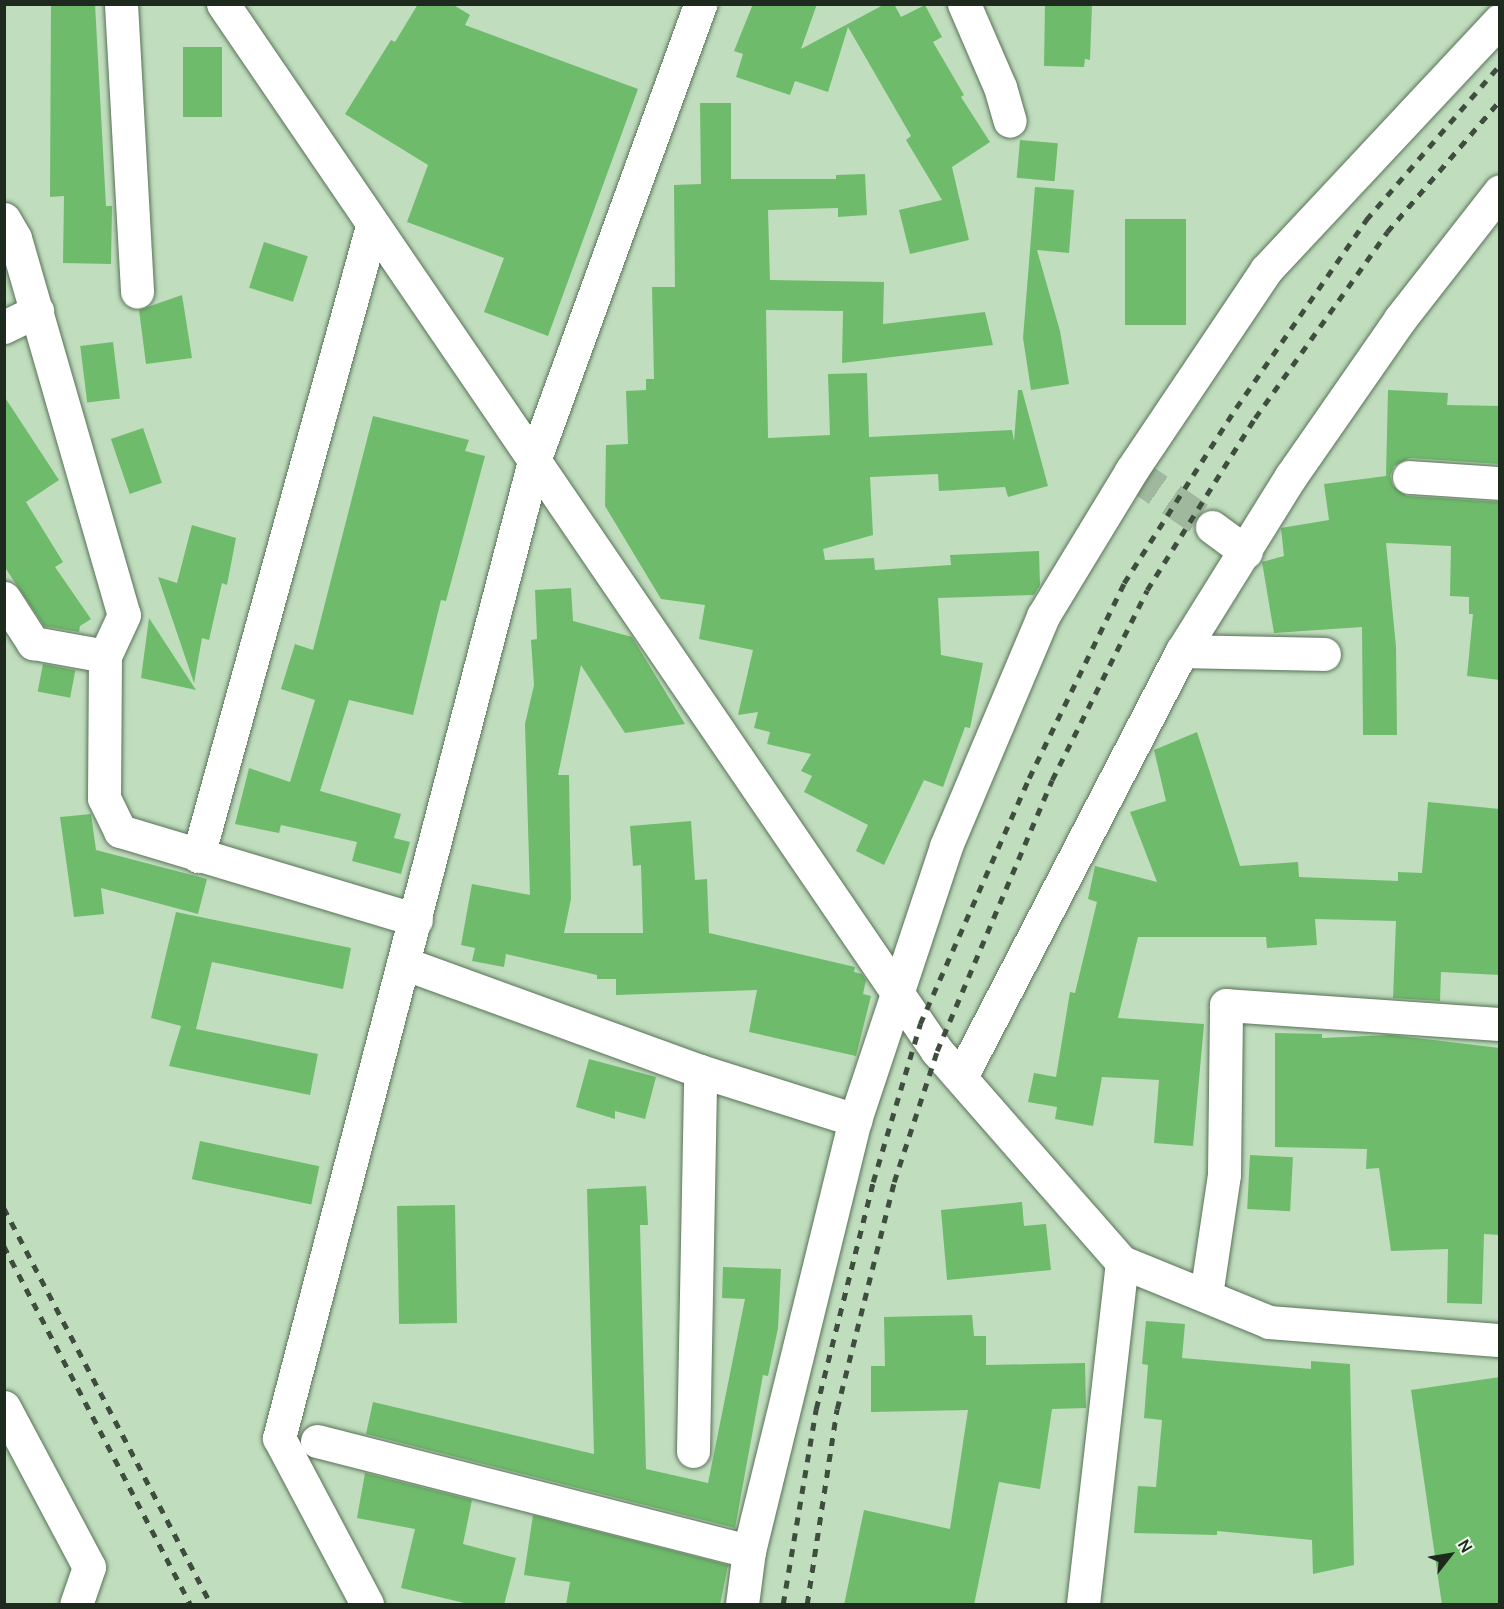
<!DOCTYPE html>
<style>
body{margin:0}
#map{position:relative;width:1504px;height:1609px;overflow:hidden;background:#c0ddbe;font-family:Manrope,sans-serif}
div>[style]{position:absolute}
.building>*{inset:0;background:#6fbb6c;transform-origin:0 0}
.minor-tunnel>*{height:33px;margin-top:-16.5px;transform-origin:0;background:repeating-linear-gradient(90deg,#a0b99e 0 33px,transparent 0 49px)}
.roads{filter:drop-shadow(0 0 2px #587257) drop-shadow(0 0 2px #587257)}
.minor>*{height:33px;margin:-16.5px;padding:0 16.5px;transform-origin:16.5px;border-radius:16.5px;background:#fff}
.rail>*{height:4.5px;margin-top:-2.25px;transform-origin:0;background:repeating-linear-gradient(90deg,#3e4d3d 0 8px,transparent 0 16px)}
span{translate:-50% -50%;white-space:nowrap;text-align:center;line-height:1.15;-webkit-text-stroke:6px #eaf9e9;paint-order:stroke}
.frame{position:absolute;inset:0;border:6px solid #1f2a1e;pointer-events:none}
.north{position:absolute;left:1420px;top:1525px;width:60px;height:60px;-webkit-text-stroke:4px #eaf9e9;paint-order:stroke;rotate:59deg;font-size:16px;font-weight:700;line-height:24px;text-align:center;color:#1f2a1e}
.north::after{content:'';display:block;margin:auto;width:21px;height:27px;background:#1f2a1e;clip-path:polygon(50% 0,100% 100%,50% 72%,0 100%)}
</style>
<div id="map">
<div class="building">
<i style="clip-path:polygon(51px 4px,95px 4px,106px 206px,112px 206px,111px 264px,63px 263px,64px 196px,50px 197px)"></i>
<i style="clip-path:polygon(418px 4px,452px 4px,470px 15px,465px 25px,638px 89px,548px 336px,484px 312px,504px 258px,407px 222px,428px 165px,345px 114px,391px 40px,395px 42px)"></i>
<i style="clip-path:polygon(753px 4px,817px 4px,801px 49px,885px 4px,894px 4px,901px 17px,925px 5px,942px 37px,933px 42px,964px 95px,961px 97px,990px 142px,952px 167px,969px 240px,910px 254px,899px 210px,942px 200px,906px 140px,911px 136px,848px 27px,828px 92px,795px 81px,790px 95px,736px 77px,743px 54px,734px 51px)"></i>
<i style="clip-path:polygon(1045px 4px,1092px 4px,1090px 60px,1085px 59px,1084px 67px,1044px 66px)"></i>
<i style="left:183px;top:47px;width:39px;height:70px"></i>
<i style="clip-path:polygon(700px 103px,731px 103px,731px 179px,836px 179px,836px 175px,865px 174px,867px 215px,838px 217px,838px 208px,768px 210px,770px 280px,884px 282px,883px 324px,985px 312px,993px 345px,842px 363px,843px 311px,766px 310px,768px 438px,830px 435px,828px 374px,867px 373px,869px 437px,1012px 430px,1014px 441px,1018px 390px,1022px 390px,1048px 486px,1008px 497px,1005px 487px,939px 491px,938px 474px,870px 477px,873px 535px,823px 549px,825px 560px,874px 558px,875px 570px,951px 565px,950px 555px,1039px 551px,1040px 585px,1034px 595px,938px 598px,941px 655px,983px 663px,970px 728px,965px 727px,943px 787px,924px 780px,884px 865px,856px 851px,868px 825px,804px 792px,812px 776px,801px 771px,811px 754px,767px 744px,770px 732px,754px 728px,758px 712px,738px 715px,753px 650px,699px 639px,705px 605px,661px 599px,605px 506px,606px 445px,628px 444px,626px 391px,646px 390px,646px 379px,654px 379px,652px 287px,675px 287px,674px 185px,701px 184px)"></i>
<i style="left:1020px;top:140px;width:38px;height:38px;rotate:5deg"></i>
<i style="clip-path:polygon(1035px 187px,1074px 190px,1069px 253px,1037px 250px,1060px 331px,1069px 384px,1031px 390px,1023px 338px)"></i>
<i style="left:1125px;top:219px;width:61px;height:106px"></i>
<i style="left:264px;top:242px;width:46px;height:48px;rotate:18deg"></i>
<i style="clip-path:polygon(182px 295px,192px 358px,146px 364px,139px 310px)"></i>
<i style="left:113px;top:342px;width:57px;height:33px;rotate:83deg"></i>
<i style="clip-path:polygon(1388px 390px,1448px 393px,1447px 405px,1500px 406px,1500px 464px,1410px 458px,1394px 466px,1390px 476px,1393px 486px,1407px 496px,1500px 502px,1500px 680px,1467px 676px,1473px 614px,1469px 614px,1469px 597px,1450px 596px,1451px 546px,1386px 543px,1396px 647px,1397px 735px,1363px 735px,1362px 627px,1274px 633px,1262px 562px,1284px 556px,1281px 528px,1329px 520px,1324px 484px,1386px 476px)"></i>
<i style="clip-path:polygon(4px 396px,59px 480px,26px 502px,63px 562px,55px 567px,91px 619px,80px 626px,79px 632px,44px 626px,4px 566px)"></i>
<i style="clip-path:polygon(373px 416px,469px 440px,465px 451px,485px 456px,446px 601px,441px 600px,413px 715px,349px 700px,320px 791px,401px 814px,394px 838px,410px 842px,401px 874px,352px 861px,357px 842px,281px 825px,279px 833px,235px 824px,249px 768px,290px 782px,315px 700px,281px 689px,295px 644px,313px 650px)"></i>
<i style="left:143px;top:428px;width:58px;height:34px;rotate:71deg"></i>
<i style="clip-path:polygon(192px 525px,236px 538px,227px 585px,222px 583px,209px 640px,202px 638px,194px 683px,158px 577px,177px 583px)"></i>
<i style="clip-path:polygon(571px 588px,573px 621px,632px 637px,685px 724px,625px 733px,581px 665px,558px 775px,569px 775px,571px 899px,564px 933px,643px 933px,641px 865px,633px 866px,630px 826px,691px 821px,695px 880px,707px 879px,709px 933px,855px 967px,854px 972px,862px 974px,866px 980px,863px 994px,871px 996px,856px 1056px,749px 1032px,757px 990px,616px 995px,616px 979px,597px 979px,597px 975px,506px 954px,504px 967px,472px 961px,475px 948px,461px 945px,472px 884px,530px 895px,525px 724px,534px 685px,531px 640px,537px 639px,535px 590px)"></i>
<i style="clip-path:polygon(149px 618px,196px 690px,141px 678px)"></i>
<i style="left:43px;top:664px;width:33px;height:28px;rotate:11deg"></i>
<i style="clip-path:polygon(1197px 732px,1240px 866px,1298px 862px,1299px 877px,1398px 881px,1398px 872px,1422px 873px,1428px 802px,1500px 809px,1500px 975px,1441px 972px,1440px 1001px,1393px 998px,1396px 921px,1315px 919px,1317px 945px,1267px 948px,1266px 937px,1138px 937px,1118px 1018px,1204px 1024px,1193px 1146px,1154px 1143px,1159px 1080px,1102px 1077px,1093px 1126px,1055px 1119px,1057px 1107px,1028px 1102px,1034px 1073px,1056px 1077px,1070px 992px,1075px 993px,1097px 902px,1088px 899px,1095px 866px,1157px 882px,1130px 812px,1166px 801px,1154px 750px)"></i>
<i style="clip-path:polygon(91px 814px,96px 850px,207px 879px,198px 914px,101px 888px,104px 914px,74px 917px,60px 817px)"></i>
<i style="clip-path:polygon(176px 912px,351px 948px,343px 989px,212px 962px,196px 1029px,318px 1054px,310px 1095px,169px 1066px,181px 1026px,151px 1018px)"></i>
<i style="clip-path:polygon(1275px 1033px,1322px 1034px,1322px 1038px,1391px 1035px,1500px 1048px,1500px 1235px,1484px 1234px,1482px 1304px,1447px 1303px,1448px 1249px,1391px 1251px,1379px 1168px,1366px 1169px,1367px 1149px,1275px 1147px)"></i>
<i style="clip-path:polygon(589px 1059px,656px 1077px,645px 1119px,615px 1111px,615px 1119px,576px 1107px)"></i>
<i style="left:200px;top:1141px;width:122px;height:39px;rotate:12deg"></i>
<i style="left:1250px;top:1155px;width:43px;height:54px;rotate:3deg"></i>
<i style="clip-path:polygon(646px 1186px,648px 1225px,640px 1225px,646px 1469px,708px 1483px,745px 1299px,722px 1298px,723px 1267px,781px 1269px,778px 1328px,768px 1376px,763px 1375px,735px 1528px,366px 1434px,373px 1402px,594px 1454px,587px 1189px)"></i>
<i style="clip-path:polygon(1022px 1202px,1024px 1226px,1046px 1224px,1051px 1270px,947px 1280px,941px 1210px)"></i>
<i style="left:455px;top:1205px;width:118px;height:58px;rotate:89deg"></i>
<i style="clip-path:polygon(972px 1315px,974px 1336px,986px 1336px,986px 1365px,1085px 1363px,1086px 1408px,1052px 1409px,1040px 1489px,999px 1482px,974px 1605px,844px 1605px,864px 1510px,950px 1529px,968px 1410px,871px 1412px,871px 1366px,885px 1366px,884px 1317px)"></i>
<i style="clip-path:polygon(1146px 1321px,1185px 1324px,1182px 1358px,1311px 1369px,1311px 1361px,1350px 1364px,1354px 1565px,1313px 1574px,1312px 1540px,1217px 1531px,1217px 1535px,1134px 1533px,1138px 1486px,1156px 1487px,1162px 1420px,1144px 1418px,1148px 1365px,1142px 1364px)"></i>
<i style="clip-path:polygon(1500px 1377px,1500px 1605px,1442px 1605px,1411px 1390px)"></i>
<i style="clip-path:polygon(365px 1473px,472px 1500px,463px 1544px,516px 1558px,504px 1605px,473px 1605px,401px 1588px,415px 1529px,357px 1518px)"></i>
<i style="clip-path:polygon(533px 1515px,728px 1565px,720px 1605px,566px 1605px,570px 1582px,524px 1575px)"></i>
</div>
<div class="minor-tunnel">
<i style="left:1131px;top:471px;width:98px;rotate:34.7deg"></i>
</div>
<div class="roads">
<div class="minor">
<i style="left:121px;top:4px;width:288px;rotate:86.8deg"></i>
<i style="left:223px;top:4px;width:1267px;rotate:55.71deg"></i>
<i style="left:937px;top:1051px;width:281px;rotate:48.8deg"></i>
<i style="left:1122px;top:1262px;width:159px;rotate:22.2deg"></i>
<i style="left:1269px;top:1322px;width:232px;rotate:4.5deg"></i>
<i style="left:964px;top:4px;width:90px;rotate:66.6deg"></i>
<i style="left:1000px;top:87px;width:35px;rotate:74deg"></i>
<i style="left:4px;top:219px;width:22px;rotate:60deg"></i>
<i style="left:15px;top:238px;width:392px;rotate:73.9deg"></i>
<i style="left:124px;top:615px;width:45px;rotate:114.9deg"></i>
<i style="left:105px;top:656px;width:142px;rotate:90.4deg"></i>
<i style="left:104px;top:798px;width:37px;rotate:64deg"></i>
<i style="left:120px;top:831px;width:309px;rotate:16.7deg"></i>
<i style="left:4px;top:327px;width:37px;rotate:-26deg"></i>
<i style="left:1409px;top:477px;width:91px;rotate:3.8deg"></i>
<i style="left:1212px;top:527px;width:42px;rotate:36.3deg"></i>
<i style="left:4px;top:598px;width:54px;rotate:57.2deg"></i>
<i style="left:33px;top:643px;width:73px;rotate:10.2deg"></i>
<i style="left:1182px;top:651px;width:142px;rotate:1.2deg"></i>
<i style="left:198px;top:856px;width:654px;rotate:-74.56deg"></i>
<i style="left:406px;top:964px;width:313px;rotate:20deg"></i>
<i style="left:700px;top:1071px;width:163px;rotate:17.5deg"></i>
<i style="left:961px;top:1077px;width:480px;rotate:-62.6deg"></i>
<i style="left:1182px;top:651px;width:206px;rotate:-58.1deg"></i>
<i style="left:1291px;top:476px;width:191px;rotate:-55.2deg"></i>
<i style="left:1400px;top:319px;width:162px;rotate:-52deg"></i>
<i style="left:1206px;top:1295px;width:122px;rotate:-81.5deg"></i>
<i style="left:1224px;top:1174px;width:169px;rotate:-89.3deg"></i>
<i style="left:1226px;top:1005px;width:275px;rotate:4deg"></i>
<i style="left:4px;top:1407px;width:181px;rotate:62deg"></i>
<i style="left:89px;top:1567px;width:39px;rotate:109deg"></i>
<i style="left:317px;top:1441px;width:446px;rotate:14.3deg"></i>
<i style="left:693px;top:1451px;width:380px;rotate:-88.9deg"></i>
<i style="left:367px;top:1604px;width:188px;rotate:-117.9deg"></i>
<i style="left:279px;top:1438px;width:1010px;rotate:-75.37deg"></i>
<i style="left:534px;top:461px;width:486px;rotate:-70deg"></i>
<i style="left:742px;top:1604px;width:53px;rotate:-82.5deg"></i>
<i style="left:749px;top:1551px;width:444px;rotate:-76.2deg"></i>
<i style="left:855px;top:1120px;width:289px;rotate:-71.6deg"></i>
<i style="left:946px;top:846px;width:250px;rotate:-67.1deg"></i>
<i style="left:1043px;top:616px;width:170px;rotate:-58.7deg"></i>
<i style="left:1131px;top:471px;width:242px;rotate:-56.1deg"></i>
<i style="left:1266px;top:270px;width:342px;rotate:-46.9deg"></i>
<i style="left:1083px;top:1604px;width:344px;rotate:-83.5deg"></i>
</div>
</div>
<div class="rail">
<i style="left:4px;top:1208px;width:447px;rotate:62.4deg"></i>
<i style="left:4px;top:1246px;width:403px;rotate:62.5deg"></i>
<i style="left:783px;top:1604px;width:198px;rotate:-80.4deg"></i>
<i style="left:816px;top:1409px;width:234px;rotate:-75.9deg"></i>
<i style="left:873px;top:1182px;width:165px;rotate:-73.4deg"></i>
<i style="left:920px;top:1024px;width:269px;rotate:-66.1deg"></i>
<i style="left:1029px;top:778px;width:217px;rotate:-64deg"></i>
<i style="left:1124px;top:583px;width:208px;rotate:-57.4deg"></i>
<i style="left:1236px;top:408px;width:229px;rotate:-55.3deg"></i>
<i style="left:1366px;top:220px;width:205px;rotate:-49.2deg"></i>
<i style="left:807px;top:1604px;width:197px;rotate:-81.3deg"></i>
<i style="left:837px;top:1409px;width:234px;rotate:-75.9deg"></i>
<i style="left:894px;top:1182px;width:138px;rotate:-71.8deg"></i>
<i style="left:937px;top:1051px;width:294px;rotate:-67deg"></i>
<i style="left:1052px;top:780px;width:212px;rotate:-63.4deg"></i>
<i style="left:1147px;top:590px;width:203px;rotate:-57.9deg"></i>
<i style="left:1255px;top:418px;width:228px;rotate:-54.6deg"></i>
<i style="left:1387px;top:232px;width:174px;rotate:-49.4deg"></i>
</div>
<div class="frame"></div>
<div class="north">N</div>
</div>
